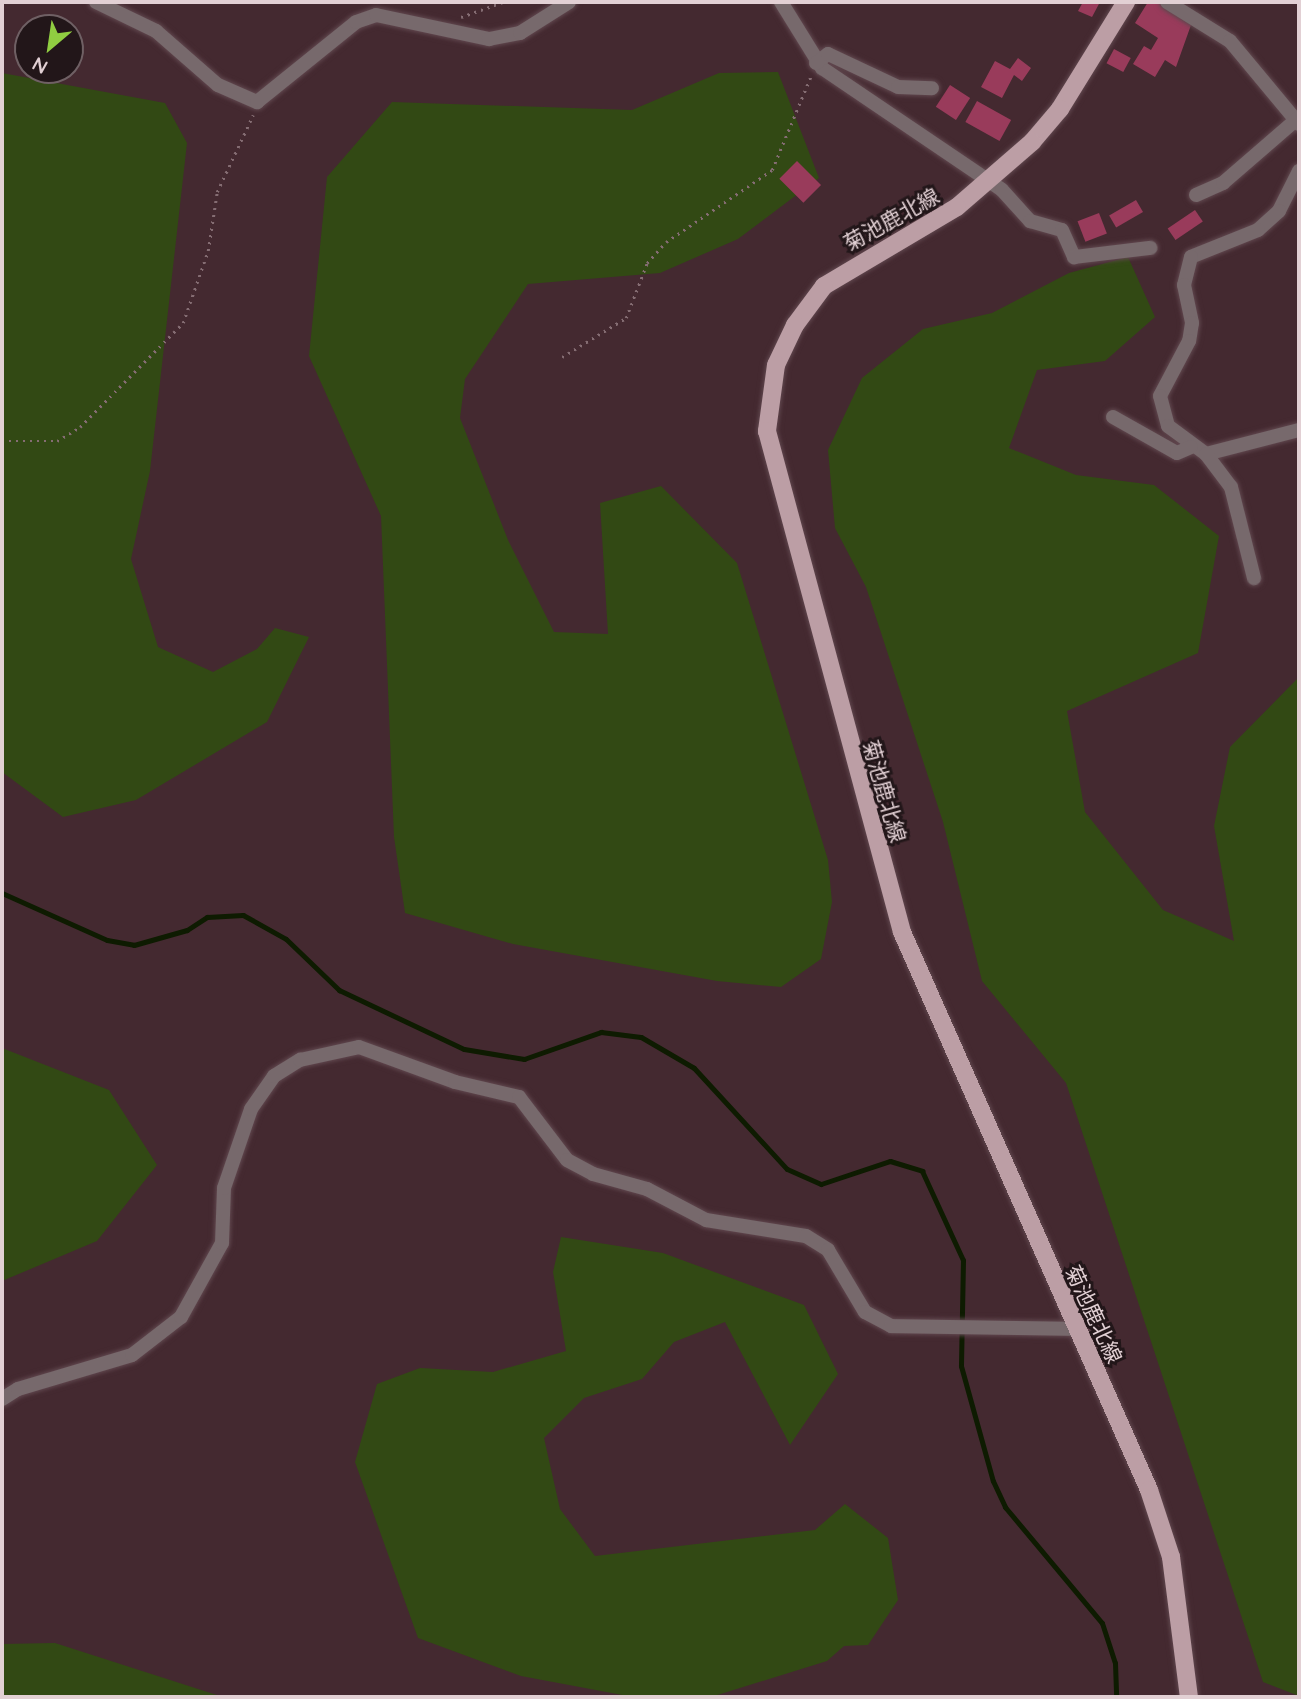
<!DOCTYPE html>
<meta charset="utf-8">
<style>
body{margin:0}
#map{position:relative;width:1301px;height:1699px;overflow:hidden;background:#442930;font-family:Quicksand,"Noto Sans JP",sans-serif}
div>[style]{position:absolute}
.green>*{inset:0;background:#324914}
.stream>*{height:5px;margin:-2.5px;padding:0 2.5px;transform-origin:2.5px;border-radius:2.5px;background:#0e1b01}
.building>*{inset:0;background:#993b5b;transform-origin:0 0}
.path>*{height:2.5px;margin-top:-1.25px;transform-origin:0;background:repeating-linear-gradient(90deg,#856d73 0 2px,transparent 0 7px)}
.roads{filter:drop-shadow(0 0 2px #60474e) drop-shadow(0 0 2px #60474e)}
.street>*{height:14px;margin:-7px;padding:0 7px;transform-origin:7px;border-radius:7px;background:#77696c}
.primary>*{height:18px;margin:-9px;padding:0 9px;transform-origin:9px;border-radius:9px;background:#bc9ea5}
span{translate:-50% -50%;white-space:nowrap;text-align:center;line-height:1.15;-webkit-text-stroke:6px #221619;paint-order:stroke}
.street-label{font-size:21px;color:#e2d0d4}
.frame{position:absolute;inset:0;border:4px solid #e2d0d4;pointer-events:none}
.north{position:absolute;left:14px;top:14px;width:70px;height:70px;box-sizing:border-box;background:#221619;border:2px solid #6f6064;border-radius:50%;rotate:209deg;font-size:19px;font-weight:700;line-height:28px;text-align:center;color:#e2d0d4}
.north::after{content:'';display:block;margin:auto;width:24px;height:32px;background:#90cd41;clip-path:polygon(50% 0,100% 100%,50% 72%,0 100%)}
</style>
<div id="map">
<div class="green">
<i style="clip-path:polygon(778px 72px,819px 178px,738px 239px,660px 273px,528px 284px,465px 379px,460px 418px,508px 540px,554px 632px,608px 634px,600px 503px,661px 486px,737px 563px,828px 860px,832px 902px,821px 959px,781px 987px,717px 981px,513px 944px,405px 913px,394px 837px,381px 516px,309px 356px,327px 177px,392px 102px,632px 110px,719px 73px)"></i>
<i style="clip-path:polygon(2px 73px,165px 103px,187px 143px,150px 471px,131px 559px,158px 647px,213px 672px,257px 649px,275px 628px,309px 637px,267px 722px,136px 800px,63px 817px,2px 772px)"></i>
<i style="clip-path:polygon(1128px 257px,1155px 317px,1105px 361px,1037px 370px,1009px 448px,1076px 475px,1154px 485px,1219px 536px,1198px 653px,1067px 711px,1085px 812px,1163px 910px,1234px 941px,1214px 826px,1230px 747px,1299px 677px,1299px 1696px,1263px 1682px,1066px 1083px,982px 981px,943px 822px,866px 587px,835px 528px,828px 450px,862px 378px,923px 329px,992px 313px,1069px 273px)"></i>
<i style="clip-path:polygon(2px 1048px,109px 1090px,157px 1165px,97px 1241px,2px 1281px)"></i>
<i style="clip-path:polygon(561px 1237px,663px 1253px,804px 1305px,838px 1374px,790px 1445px,725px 1322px,674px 1342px,642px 1379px,584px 1398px,544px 1438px,560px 1509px,595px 1556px,815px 1530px,845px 1504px,888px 1538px,898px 1600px,868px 1645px,844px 1646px,827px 1661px,711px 1697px,633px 1697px,521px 1676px,418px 1638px,355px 1462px,377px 1384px,420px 1368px,493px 1372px,566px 1351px,553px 1272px)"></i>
<i style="clip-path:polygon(54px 1643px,55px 1643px,223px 1697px,2px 1697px,2px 1644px)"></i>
</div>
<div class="stream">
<i style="left:2px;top:893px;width:115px;rotate:24.1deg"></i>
<i style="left:107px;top:940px;width:27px;rotate:10deg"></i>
<i style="left:134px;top:945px;width:55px;rotate:-15.8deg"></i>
<i style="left:187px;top:930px;width:24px;rotate:-33deg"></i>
<i style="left:207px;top:917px;width:36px;rotate:-3deg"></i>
<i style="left:243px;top:915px;width:49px;rotate:29.2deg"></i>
<i style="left:286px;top:939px;width:74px;rotate:43.9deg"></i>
<i style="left:339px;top:990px;width:138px;rotate:25.3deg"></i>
<i style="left:464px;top:1049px;width:61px;rotate:9.5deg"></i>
<i style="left:524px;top:1059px;width:82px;rotate:-19.3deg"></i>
<i style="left:601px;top:1032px;width:40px;rotate:7.1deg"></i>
<i style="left:641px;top:1037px;width:61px;rotate:30.3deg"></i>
<i style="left:694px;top:1068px;width:137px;rotate:47.4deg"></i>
<i style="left:787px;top:1169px;width:37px;rotate:24deg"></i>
<i style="left:821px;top:1184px;width:73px;rotate:-18.4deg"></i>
<i style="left:890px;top:1161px;width:34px;rotate:17deg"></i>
<i style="left:922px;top:1171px;width:98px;rotate:65.3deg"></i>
<i style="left:963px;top:1260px;width:106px;rotate:91.1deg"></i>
<i style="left:961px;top:1366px;width:119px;rotate:74.5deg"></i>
<i style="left:993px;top:1481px;width:29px;rotate:65deg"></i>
<i style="left:1005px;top:1507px;width:151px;rotate:50.1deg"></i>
<i style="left:1102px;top:1623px;width:42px;rotate:72deg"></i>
<i style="left:1115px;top:1663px;width:34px;rotate:88deg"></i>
</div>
<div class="building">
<i style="clip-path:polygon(1083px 2px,1100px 2px,1092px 17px,1078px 11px)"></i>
<i style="clip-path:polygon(1148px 2px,1163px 2px,1191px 25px,1176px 67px,1165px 60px,1155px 77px,1133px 64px,1144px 46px,1151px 50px,1158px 38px,1135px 23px)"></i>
<i style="left:1114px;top:49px;width:19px;height:16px;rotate:28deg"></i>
<i style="clip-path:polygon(1018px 58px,1031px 68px,1022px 81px,1014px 75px,1002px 98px,981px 87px,995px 61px,1010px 69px)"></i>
<i style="left:950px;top:85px;width:24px;height:26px;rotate:33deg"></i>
<i style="left:977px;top:101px;width:39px;height:24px;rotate:29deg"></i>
<i style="left:797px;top:161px;width:34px;height:25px;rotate:45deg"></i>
<i style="left:1136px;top:200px;width:14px;height:31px;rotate:60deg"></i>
<i style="left:1195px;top:210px;width:14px;height:33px;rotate:56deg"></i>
<i style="left:1099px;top:213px;width:22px;height:23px;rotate:69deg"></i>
</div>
<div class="path">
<i style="left:461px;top:17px;width:45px;rotate:-19.7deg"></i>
<i style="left:562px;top:357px;width:75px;rotate:-31.4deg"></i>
<i style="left:626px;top:318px;width:59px;rotate:-69.1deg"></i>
<i style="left:647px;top:263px;width:28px;rotate:-48deg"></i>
<i style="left:666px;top:242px;width:128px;rotate:-34.2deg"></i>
<i style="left:772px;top:170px;width:102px;rotate:-67.5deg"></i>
<i style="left:2px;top:441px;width:55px"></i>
<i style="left:57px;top:441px;width:27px;rotate:-31deg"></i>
<i style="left:80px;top:427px;width:146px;rotate:-45.3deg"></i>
<i style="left:183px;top:323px;width:76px;rotate:-70.9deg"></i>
<i style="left:208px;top:251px;width:60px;rotate:-81.3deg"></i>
<i style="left:217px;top:192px;width:85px;rotate:-64.9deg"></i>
</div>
<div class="roads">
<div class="street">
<i style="left:96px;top:2px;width:67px;rotate:25.8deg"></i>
<i style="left:156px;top:31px;width:82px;rotate:41.1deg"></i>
<i style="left:218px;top:85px;width:43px;rotate:23.6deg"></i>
<i style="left:257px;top:102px;width:127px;rotate:-38.9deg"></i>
<i style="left:356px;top:22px;width:21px;rotate:-19deg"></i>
<i style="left:376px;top:15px;width:116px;rotate:12deg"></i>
<i style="left:489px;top:39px;width:32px;rotate:-11deg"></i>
<i style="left:520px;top:33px;width:58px;rotate:-32.3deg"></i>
<i style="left:781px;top:2px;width:78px;rotate:58.2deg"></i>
<i style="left:822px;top:68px;width:217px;rotate:34.1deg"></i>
<i style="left:1002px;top:190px;width:42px;rotate:47.9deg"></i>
<i style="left:1030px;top:221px;width:33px;rotate:16deg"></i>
<i style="left:1062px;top:230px;width:30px;rotate:66deg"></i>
<i style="left:1074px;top:257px;width:77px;rotate:-6.8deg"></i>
<i style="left:1167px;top:2px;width:74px;rotate:31.8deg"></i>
<i style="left:1230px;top:41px;width:108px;rotate:50.3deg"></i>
<i style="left:816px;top:63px;width:15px;rotate:-37deg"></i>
<i style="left:828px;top:54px;width:77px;rotate:25.2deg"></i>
<i style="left:898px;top:87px;width:34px;rotate:2deg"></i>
<i style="left:1299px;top:171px;width:45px;rotate:116.6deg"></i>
<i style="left:1279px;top:211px;width:28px;rotate:138deg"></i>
<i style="left:1258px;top:230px;width:72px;rotate:158.1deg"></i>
<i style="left:1191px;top:257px;width:29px;rotate:104deg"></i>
<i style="left:1184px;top:285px;width:39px;rotate:78deg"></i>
<i style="left:1192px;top:323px;width:18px;rotate:99deg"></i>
<i style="left:1189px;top:341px;width:62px;rotate:117.8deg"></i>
<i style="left:1160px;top:396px;width:31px;rotate:75deg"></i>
<i style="left:1168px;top:426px;width:47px;rotate:36.4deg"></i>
<i style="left:1206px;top:454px;width:96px;rotate:-14.5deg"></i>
<i style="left:1196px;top:195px;width:30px;rotate:-24deg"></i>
<i style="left:1223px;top:183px;width:99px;rotate:-40.9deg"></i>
<i style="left:1113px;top:417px;width:73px;rotate:29.4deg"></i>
<i style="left:1177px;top:453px;width:15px;rotate:-23deg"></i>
<i style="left:1206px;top:454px;width:41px;rotate:52.9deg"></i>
<i style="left:1231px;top:487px;width:94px;rotate:75.8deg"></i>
<i style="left:2px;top:1399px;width:19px;rotate:-32deg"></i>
<i style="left:18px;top:1389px;width:119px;rotate:-16.6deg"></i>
<i style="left:132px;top:1355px;width:62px;rotate:-37.8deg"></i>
<i style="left:181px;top:1317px;width:85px;rotate:-61deg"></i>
<i style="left:222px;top:1243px;width:55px;rotate:-87.9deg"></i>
<i style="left:224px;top:1188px;width:83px;rotate:-71.1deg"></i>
<i style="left:251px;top:1109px;width:40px;rotate:-55.1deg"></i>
<i style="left:274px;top:1076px;width:31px;rotate:-32deg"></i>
<i style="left:300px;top:1060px;width:60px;rotate:-12.4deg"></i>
<i style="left:359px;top:1047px;width:102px;rotate:20deg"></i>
<i style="left:455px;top:1082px;width:66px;rotate:13.2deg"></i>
<i style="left:519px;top:1097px;width:79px;rotate:52.7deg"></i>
<i style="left:567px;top:1160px;width:30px;rotate:28deg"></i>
<i style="left:593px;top:1174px;width:56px;rotate:15.5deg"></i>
<i style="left:647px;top:1189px;width:67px;rotate:27.7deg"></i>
<i style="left:706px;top:1220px;width:101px;rotate:9.1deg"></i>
<i style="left:806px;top:1236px;width:26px;rotate:32deg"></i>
<i style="left:828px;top:1250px;width:72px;rotate:59.2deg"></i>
<i style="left:865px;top:1312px;width:30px;rotate:28deg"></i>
<i style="left:891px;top:1326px;width:185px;rotate:0.9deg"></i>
</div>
<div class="primary">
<i style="left:1126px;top:2px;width:126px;rotate:121.7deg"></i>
<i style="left:1060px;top:109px;width:43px;rotate:130.3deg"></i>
<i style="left:1032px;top:142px;width:99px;rotate:139.1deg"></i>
<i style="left:957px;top:207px;width:155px;rotate:149.3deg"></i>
<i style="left:824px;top:286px;width:49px;rotate:126.6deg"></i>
<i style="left:795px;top:325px;width:44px;rotate:115.4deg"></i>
<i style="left:776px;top:365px;width:67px;rotate:97.8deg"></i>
<i style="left:767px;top:431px;width:519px;rotate:74.92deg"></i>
<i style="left:902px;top:932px;width:610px;rotate:66.12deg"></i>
<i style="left:1149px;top:1490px;width:71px;rotate:71.8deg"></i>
<i style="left:1171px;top:1557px;width:141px;rotate:82.7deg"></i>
</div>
</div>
<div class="street-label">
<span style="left:891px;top:219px;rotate:-29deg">菊池鹿北線</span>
<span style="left:885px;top:791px;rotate:74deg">菊池鹿北線</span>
<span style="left:1094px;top:1314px;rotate:65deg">菊池鹿北線</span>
</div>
<div class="frame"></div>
<div class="north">N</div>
</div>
